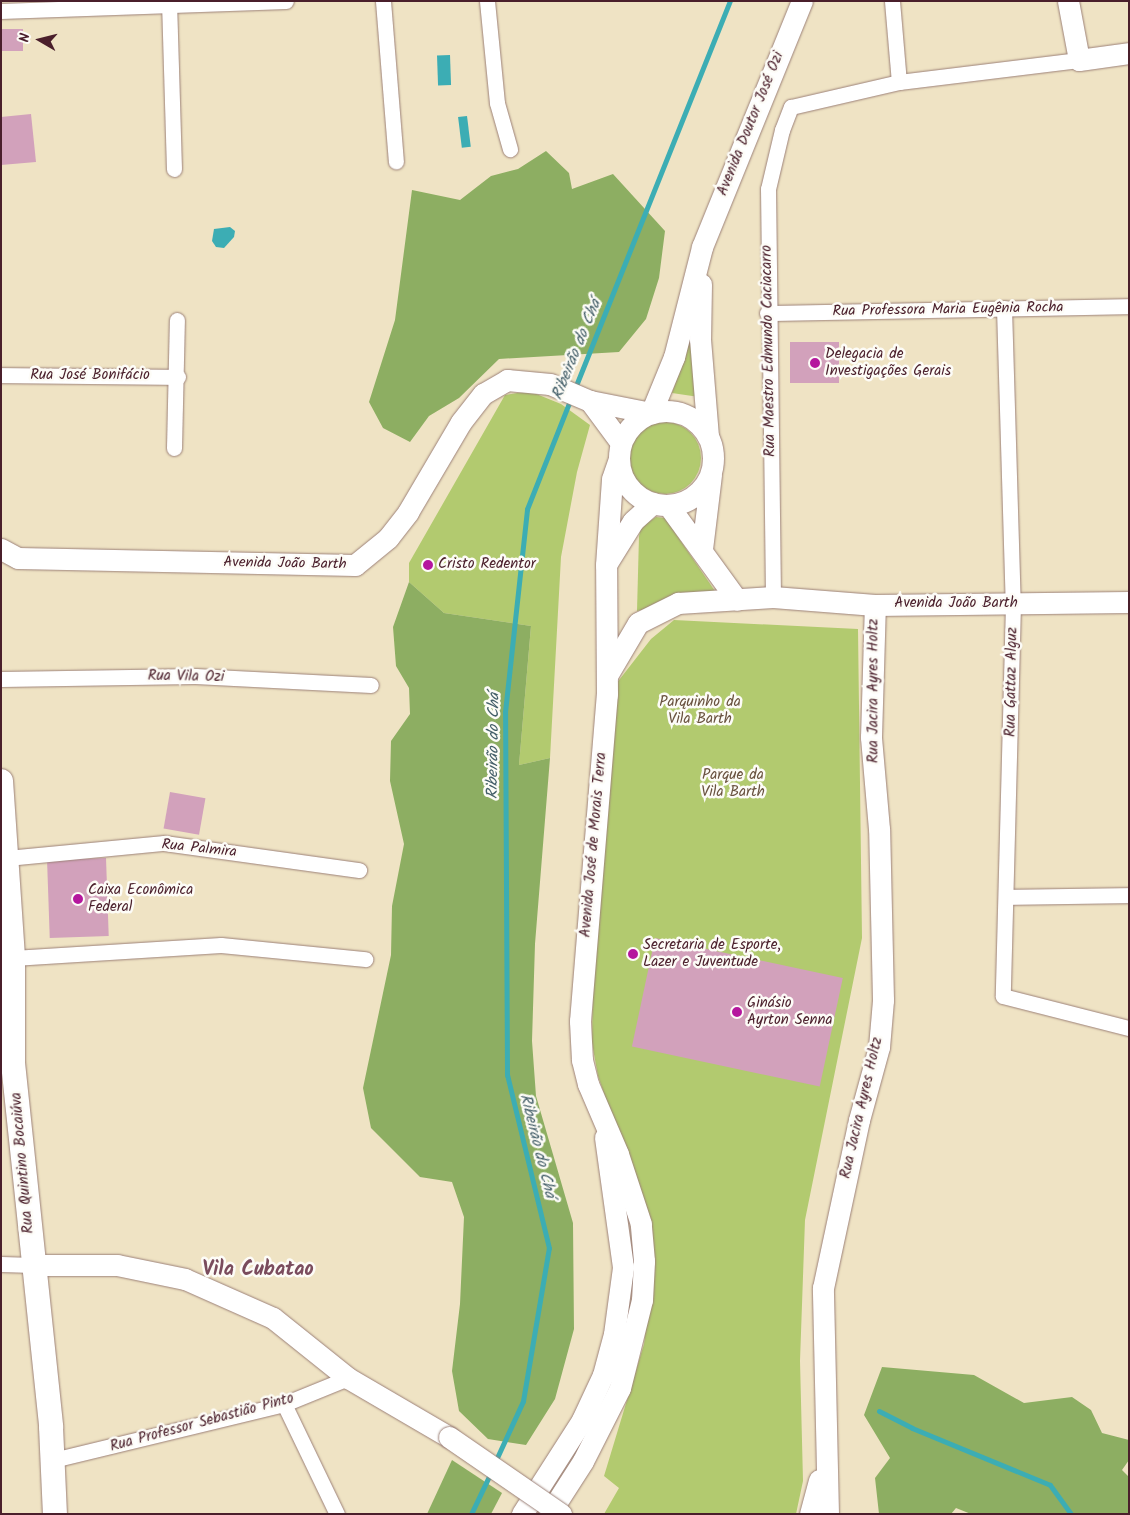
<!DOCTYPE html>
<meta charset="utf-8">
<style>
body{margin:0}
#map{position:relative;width:1130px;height:1515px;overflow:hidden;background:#efe3c4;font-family:Kalam,sans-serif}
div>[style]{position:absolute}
.green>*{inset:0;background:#b2ca6f}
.round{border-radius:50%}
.forest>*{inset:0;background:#8dae62}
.water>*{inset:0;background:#3cadb4;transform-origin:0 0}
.stream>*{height:5px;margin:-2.5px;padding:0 2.5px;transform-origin:2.5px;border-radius:2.5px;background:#3cadb4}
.building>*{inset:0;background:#d2a1bb;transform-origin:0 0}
.roads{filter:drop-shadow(0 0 1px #9c8178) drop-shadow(0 0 1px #9c8178)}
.street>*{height:15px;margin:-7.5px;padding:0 7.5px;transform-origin:7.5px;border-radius:7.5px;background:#fff}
.secondary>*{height:21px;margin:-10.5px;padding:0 10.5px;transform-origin:10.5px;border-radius:10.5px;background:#fff}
.secondary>.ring{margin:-10.5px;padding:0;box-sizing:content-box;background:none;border:21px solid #fff;border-radius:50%}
.primary>*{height:24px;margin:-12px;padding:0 12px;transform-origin:12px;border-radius:12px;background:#fff}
.bridges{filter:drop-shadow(0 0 1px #9c8178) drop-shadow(0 0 1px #9c8178)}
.secondary-bridge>*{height:21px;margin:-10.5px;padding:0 10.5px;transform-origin:10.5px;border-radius:10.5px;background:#fff}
.dots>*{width:14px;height:14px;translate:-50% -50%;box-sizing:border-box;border:2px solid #fdfcf7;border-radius:50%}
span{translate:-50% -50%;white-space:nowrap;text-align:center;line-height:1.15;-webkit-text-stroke:5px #fdfcf7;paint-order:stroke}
.street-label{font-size:15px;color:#4a1f2b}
.poi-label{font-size:15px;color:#4a1f2b}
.left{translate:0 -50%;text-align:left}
.park-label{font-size:15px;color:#69523f}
.water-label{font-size:16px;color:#445f69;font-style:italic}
.district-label{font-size:20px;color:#7a4c5d;font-weight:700}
.frame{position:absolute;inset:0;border:2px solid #4a1f2b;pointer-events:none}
.north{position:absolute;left:15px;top:15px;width:50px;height:50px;-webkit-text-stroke:4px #fdfcf7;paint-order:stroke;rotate:278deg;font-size:14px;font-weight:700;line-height:20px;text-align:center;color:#4a1f2b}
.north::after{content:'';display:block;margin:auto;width:18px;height:22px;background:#4a1f2b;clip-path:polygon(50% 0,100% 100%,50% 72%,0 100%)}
</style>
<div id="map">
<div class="green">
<i style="clip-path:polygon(697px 319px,699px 397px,672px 393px)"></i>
<i style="clip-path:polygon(529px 391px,561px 404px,590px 425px,577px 472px,561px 557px,550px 758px,519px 765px,531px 626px,444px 613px,409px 582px,409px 563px,505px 395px)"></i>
<i class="round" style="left:629px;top:422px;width:72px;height:72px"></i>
<i style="clip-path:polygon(656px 517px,665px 518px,717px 594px,637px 611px,639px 536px,641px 527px)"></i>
<i style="clip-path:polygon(674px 620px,858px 629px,862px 938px,805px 1220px,800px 1361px,803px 1481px,796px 1514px,604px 1514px,619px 1488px,604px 1476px,644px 1344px,652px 1275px,648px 1223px,598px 1076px,592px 1043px,594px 895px,616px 684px,651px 639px)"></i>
</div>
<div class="forest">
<i style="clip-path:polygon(546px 151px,569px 173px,572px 189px,613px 174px,665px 231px,659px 278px,646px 319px,619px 352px,499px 359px,459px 398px,429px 416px,410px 442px,383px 428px,369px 402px,395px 320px,412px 190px,460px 200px,491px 176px,518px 169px)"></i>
<i style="clip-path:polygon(409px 582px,444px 613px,531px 626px,519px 765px,550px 758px,535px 944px,532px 1041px,536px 1096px,573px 1223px,574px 1329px,555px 1399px,526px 1445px,488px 1439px,459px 1411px,452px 1371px,460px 1304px,464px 1217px,452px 1182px,420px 1177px,371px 1128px,363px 1088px,391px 955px,392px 906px,404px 844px,390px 781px,391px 741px,410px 714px,409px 688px,396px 666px,393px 627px)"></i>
<i style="clip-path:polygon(882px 1367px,974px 1375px,1024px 1403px,1072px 1397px,1091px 1410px,1102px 1433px,1129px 1440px,1129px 1460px,1122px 1470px,1129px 1477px,1129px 1514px,971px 1514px,956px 1508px,951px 1514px,879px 1514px,875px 1478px,890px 1458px,864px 1415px)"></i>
<i style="clip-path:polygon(452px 1460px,502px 1493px,491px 1514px,427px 1514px)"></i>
</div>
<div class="water">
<i style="left:450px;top:55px;width:30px;height:13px;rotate:88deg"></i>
<i style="left:467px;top:116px;width:31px;height:9px;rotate:83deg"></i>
<i style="clip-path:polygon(230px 227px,235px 231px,234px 237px,224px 248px,216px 247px,212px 241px,214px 229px)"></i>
</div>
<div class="stream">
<i style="left:575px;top:388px;width:417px;rotate:-68.2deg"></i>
<i style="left:879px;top:1411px;width:37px;rotate:27deg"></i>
<i style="left:912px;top:1428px;width:149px;rotate:22.4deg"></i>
<i style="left:1050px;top:1485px;width:36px;rotate:54deg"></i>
<i style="left:495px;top:1462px;width:67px;rotate:-65.3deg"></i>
<i style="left:523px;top:1401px;width:155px;rotate:-80.4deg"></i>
<i style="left:549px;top:1248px;width:178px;rotate:-103.6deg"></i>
<i style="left:507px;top:1075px;width:363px;rotate:-90.3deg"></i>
<i style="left:505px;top:712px;width:204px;rotate:-83.8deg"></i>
<i style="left:527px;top:509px;width:119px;rotate:-68.4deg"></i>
<i style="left:471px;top:1514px;width:47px;rotate:-64.5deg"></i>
</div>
<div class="building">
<i style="left:1px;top:29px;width:22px;height:22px"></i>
<i style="clip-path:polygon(31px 114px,36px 162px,1px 165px,1px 117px)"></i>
<i style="left:790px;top:342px;width:49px;height:41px"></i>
<i style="left:170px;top:792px;width:36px;height:37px;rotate:10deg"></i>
<i style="left:106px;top:858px;width:78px;height:59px;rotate:88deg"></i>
<i style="left:655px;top:938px;width:192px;height:111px;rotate:12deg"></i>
</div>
<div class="roads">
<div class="street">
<i style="left:169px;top:1px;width:168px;rotate:88.3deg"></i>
<i style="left:383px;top:1px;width:161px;rotate:85.4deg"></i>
<i style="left:487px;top:1px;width:102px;rotate:84.4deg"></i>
<i style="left:497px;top:103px;width:48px;rotate:74.2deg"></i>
<i style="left:892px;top:1px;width:81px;rotate:85.1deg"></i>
<i style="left:1px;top:11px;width:285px;rotate:-2deg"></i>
<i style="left:1004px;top:308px;width:296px;rotate:88.3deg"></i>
<i style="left:1013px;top:604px;width:392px;rotate:91.5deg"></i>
<i style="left:1003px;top:996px;width:130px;rotate:14.3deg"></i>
<i style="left:767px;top:313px;width:362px;rotate:-1.1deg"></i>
<i style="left:1px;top:375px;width:177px;rotate:0.6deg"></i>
<i style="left:174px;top:448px;width:128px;rotate:-88.7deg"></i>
<i style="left:773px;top:597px;width:408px;rotate:-90.7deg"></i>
<i style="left:768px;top:189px;width:61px;rotate:-76.7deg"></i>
<i style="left:782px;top:130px;width:25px;rotate:-69deg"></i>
<i style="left:791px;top:107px;width:111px;rotate:-13deg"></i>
<i style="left:899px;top:82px;width:181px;rotate:-7deg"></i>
<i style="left:1px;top:679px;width:194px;rotate:-0.9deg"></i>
<i style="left:195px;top:676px;width:176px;rotate:2.9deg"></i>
<i style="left:7px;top:858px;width:158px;rotate:-5.5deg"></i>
<i style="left:164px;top:843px;width:197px;rotate:7.9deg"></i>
<i style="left:1007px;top:897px;width:122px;rotate:-0.9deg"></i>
<i style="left:13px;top:958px;width:208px;rotate:-3.6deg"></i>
<i style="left:221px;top:945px;width:145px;rotate:5.6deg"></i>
<i style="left:1px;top:1264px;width:32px;rotate:2deg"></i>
<i style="left:284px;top:1404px;width:122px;rotate:64.3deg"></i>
<i style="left:53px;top:1460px;width:238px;rotate:-13.6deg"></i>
<i style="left:284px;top:1404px;width:69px;rotate:-22.1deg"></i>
</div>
<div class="secondary">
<i style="left:1068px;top:1px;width:60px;rotate:79.4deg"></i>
<i style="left:1079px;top:60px;width:50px;rotate:-8deg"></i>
<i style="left:701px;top:284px;width:55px;rotate:91deg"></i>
<i style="left:700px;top:339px;width:97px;rotate:85.3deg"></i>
<i style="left:590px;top:401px;width:52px;rotate:53.6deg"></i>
<i class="ring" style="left:619px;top:411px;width:73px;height:73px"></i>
<i style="left:668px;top:505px;width:117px;rotate:54deg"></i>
<i style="left:1px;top:549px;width:19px;rotate:28deg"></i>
<i style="left:18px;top:558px;width:337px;rotate:1.2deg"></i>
<i style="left:355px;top:565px;width:43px;rotate:-39.3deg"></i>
<i style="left:388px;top:538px;width:33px;rotate:-52deg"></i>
<i style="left:408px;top:512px;width:104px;rotate:-59.5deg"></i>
<i style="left:461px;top:422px;width:36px;rotate:-52deg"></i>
<i style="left:483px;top:394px;width:28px;rotate:-30deg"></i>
<i style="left:507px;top:380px;width:43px;rotate:5.3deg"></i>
<i style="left:550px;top:384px;width:43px;rotate:23deg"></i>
<i style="left:590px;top:401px;width:62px;rotate:11.1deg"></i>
<i style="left:651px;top:413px;width:61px;rotate:-67.7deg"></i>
<i style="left:674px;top:357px;width:114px;rotate:-75.7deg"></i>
<i style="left:702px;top:247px;width:266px;rotate:-67.9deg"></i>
<i style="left:702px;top:549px;width:75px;rotate:-83.1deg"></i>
<i style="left:607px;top:563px;width:49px;rotate:-58.2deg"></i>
<i style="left:633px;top:521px;width:27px;rotate:-42deg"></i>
<i style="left:608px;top:674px;width:59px;rotate:-59.5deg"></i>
<i style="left:638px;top:623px;width:45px;rotate:-26.6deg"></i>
<i style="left:678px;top:603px;width:95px;rotate:-3.6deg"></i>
<i style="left:773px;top:597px;width:102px;rotate:4.5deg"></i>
<i style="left:875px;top:605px;width:254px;rotate:-0.7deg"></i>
<i style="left:33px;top:1265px;width:84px"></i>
<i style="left:117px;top:1265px;width:69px;rotate:11.6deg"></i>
<i style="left:185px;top:1279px;width:96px;rotate:23.9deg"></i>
<i style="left:273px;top:1318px;width:96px;rotate:38.7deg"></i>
<i style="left:348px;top:1378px;width:117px;rotate:30.3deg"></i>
<i style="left:522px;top:1514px;width:112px;rotate:-57.4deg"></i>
<i style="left:582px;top:1420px;width:50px;rotate:-65deg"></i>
<i style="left:603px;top:1375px;width:42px;rotate:-75deg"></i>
<i style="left:614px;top:1334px;width:68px;rotate:-82.3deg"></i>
<i style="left:623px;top:1267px;width:131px;rotate:-97.9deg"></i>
<i style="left:549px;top:1514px;width:63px;rotate:-57.3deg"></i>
<i style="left:583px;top:1461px;width:82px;rotate:-63.1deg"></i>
<i style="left:620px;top:1388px;width:91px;rotate:-76deg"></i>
<i style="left:642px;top:1300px;width:39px;rotate:-87deg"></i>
<i style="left:644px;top:1261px;width:37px;rotate:-95deg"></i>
<i style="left:641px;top:1224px;width:74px;rotate:-108.2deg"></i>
<i style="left:618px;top:1154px;width:76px;rotate:-113.2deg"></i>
<i style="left:588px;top:1084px;width:25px;rotate:-104deg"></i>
<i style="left:582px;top:1060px;width:39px;rotate:-93deg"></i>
<i style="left:580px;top:1021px;width:328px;rotate:-85.3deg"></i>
<i style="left:607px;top:694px;width:129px;rotate:-90.4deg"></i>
<i style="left:606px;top:565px;width:86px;rotate:-86deg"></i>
<i style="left:612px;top:479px;width:21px;rotate:-71deg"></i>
<i style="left:810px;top:1514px;width:35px;rotate:-75deg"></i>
<i style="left:828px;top:1514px;width:226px;rotate:-91.3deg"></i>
<i style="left:823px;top:1288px;width:172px;rotate:-77.9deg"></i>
<i style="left:859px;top:1120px;width:76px;rotate:-74.7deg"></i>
<i style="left:879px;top:1047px;width:47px;rotate:-85.1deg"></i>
<i style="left:883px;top:1000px;width:171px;rotate:-91.3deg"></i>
<i style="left:879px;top:829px;width:92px;rotate:-95deg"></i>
<i style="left:871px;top:737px;width:132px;rotate:-88.3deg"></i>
</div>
<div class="primary">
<i style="left:1px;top:781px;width:177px;rotate:86.1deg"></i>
<i style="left:13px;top:958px;width:105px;rotate:90deg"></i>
<i style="left:13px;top:1063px;width:366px;rotate:84deg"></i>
<i style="left:51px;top:1427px;width:87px;rotate:87.4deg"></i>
</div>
</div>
<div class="bridges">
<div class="secondary-bridge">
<i style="left:449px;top:1437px;width:136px;rotate:34.5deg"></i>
</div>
</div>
<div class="dots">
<i style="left:815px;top:363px;background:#b5179e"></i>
<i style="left:428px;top:565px;background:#b5179e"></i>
<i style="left:78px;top:899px;background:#b5179e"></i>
<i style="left:633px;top:954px;background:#b5179e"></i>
<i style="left:737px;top:1012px;background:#b5179e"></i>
</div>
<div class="street-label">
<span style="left:751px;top:124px;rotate:-68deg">Avenida Doutor José Ozi</span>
<span style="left:948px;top:310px;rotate:-1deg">Rua Professora Maria Eugênia Rocha</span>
<span style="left:769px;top:351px;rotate:-91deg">Rua Maestro Edmundo Caciacarro</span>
<span style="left:90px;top:376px">Rua José Bonifácio</span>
<span style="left:285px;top:564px;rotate:1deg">Avenida João Barth</span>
<span style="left:956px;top:604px">Avenida João Barth</span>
<span style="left:186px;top:677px;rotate:1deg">Rua Vila Ozi</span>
<span style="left:1012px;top:682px;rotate:-89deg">Rua Gattaz Alguz</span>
<span style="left:874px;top:691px;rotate:-90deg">Rua Jacira Ayres Holtz</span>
<span style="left:594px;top:845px;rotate:-85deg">Avenida José de Morais Terra</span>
<span style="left:199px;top:849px;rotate:6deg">Rua Palmira</span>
<span style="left:862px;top:1108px;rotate:-77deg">Rua Jacira Ayres Holtz</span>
<span style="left:23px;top:1163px;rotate:-95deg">Rua Quintino Bocaiúva</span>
<span style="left:202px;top:1423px;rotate:-15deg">Rua Professor Sebastião Pinto</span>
</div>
<div class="poi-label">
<span class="left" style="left:825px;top:363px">Delegacia de<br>Investigações Gerais</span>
<span class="left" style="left:438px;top:565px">Cristo Redentor</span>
<span class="left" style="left:88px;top:899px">Caixa Econômica<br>Federal</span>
<span class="left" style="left:643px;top:954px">Secretaria de Esporte,<br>Lazer e Juventude</span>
<span class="left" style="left:747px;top:1012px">Ginásio<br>Ayrton Senna</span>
</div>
<div class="park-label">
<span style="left:700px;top:711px">Parquinho da<br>Vila Barth</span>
<span style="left:733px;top:784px">Parque da<br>Vila Barth</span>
</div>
<div class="water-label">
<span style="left:577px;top:350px;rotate:-68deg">Ribeirão do Chá</span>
<span style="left:494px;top:746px;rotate:-89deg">Ribeirão do Chá</span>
<span style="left:537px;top:1146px;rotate:76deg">Ribeirão do Chá</span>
</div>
<div class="district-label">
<span style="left:258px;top:1270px">Vila Cubatao</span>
</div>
<div class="frame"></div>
<div class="north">N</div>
</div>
